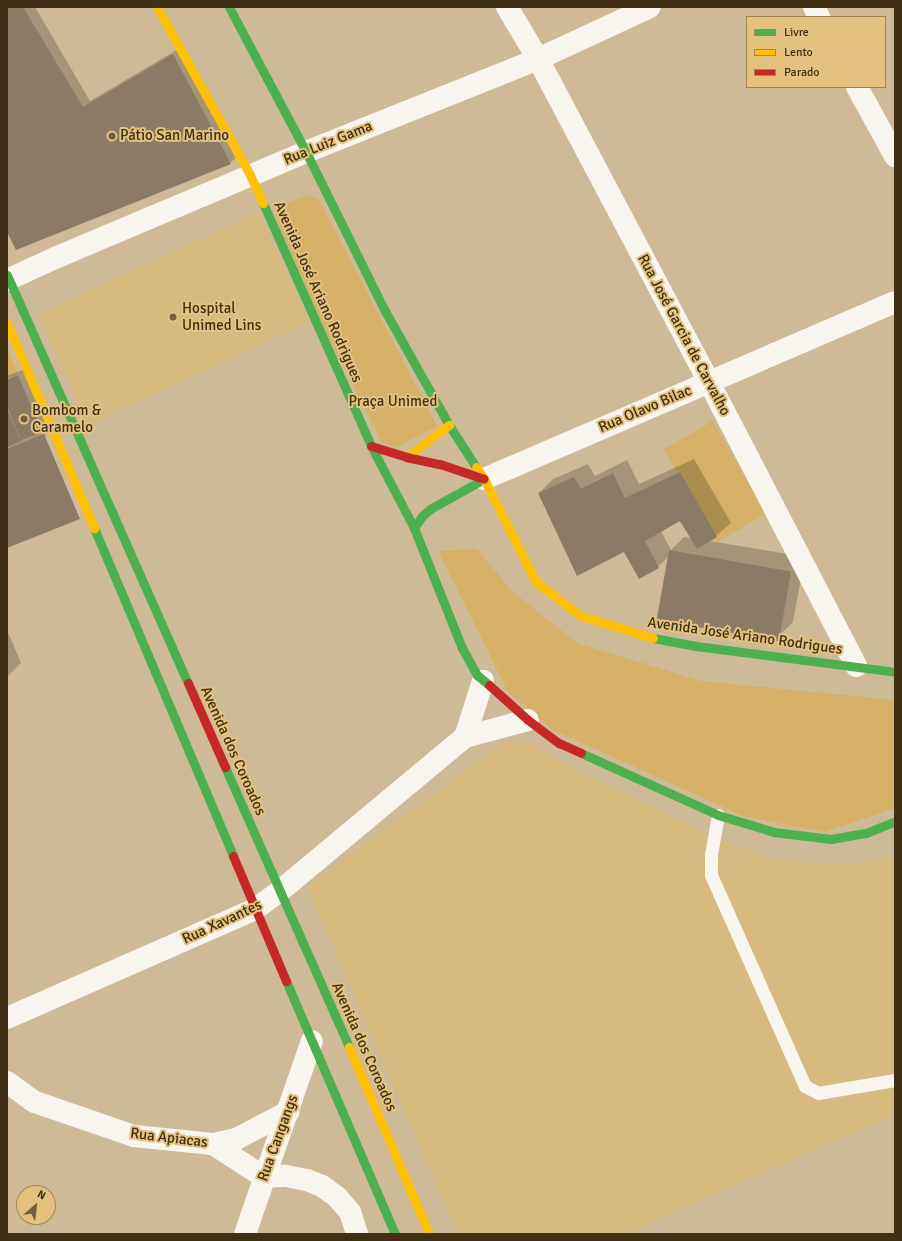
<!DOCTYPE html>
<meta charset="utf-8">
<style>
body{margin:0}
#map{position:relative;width:902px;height:1241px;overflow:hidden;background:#ceba96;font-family:Signika,sans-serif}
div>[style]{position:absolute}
.built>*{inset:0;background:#d8b97f;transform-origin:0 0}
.green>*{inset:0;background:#d6b066;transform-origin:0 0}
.shadow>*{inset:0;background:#0003}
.building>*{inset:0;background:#8b7b65;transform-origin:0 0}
.lane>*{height:13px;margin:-6.5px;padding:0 6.5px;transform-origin:6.5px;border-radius:6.5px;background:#f8f5ef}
.street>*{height:22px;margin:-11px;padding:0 11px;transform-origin:11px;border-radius:11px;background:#f8f5ef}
.fast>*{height:9px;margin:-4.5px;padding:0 4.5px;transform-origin:4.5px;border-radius:4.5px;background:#4caf50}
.slow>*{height:9px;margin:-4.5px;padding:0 4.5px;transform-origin:4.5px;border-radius:4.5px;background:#ffc107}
.jam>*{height:9px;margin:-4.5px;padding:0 4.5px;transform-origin:4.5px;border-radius:4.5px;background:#c62828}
.dots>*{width:11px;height:11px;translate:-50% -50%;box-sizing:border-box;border:2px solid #e5c17f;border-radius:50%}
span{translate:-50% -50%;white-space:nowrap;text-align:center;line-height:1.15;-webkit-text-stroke:4px #e5c17f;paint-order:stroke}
.poi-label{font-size:15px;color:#3f3015}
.left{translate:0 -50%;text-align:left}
.street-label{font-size:15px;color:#3f3015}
.park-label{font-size:15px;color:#41341e}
.frame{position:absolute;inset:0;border:8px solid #3f3015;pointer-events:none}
.legend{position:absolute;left:746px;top:16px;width:140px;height:72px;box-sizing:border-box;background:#e5c17f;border:1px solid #a38755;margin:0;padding:5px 7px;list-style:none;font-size:12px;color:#3f3015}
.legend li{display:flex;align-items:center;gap:8px;height:20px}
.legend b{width:20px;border:1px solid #a38755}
.north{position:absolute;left:16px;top:1185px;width:40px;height:40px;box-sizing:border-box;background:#e5c17f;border:1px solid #a38755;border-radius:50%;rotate:28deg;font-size:11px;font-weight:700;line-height:16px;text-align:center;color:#3f3015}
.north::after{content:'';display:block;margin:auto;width:14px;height:18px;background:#716042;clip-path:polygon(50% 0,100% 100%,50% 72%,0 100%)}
</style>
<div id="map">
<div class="built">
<i style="left:258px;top:212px;width:121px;height:243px;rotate:65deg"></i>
<i style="clip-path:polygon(505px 742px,529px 743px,563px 763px,703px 832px,775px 860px,842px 865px,895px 856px,895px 1114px,624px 1234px,458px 1234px,307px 887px)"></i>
</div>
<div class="green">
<i style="clip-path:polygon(307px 196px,319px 200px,437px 426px,395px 448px,382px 442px,329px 338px,275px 216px,279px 205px)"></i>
<i style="clip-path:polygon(7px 347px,18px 373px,7px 378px)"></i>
<i style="left:713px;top:421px;width:107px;height:57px;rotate:60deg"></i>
<i style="clip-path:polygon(477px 549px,512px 591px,577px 643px,701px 681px,895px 700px,895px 808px,824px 832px,743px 816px,551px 729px,507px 690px,438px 551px)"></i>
</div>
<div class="shadow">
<i style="clip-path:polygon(7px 7px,35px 7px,90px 101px,180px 48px,238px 156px,230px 163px,17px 249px,7px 230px)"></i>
<i style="clip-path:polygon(25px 369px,49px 425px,7px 547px,7px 376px)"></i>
<i style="clip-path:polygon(evenodd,694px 459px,731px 523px,710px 541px,805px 557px,793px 622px,779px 636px,669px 556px,658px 567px,625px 551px,539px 493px,553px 479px,588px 464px,595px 476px,627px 460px,639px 484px,694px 459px,680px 520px,691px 538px,684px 537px,671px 550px,661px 531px,680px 520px)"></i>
<i style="clip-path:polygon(7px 630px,21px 663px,7px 677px)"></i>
</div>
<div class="building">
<i style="clip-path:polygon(7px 7px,23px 7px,83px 107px,173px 54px,231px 164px,16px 250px,7px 232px)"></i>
<i style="clip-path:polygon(18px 375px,42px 432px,21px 440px,7px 406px,7px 380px)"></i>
<i style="clip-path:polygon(7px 409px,21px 441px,7px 447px)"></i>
<i style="clip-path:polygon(44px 434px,80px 519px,7px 548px,7px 449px)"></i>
<i style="clip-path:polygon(680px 472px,717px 537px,697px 549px,680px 521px,645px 541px,659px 568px,639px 579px,624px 552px,577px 576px,538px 493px,574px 477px,581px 489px,613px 473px,625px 498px)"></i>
<i style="left:669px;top:550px;width:124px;height:71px;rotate:10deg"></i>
</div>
<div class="lane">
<i style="left:718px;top:815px;width:39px;rotate:100deg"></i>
<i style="left:711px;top:853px;width:22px;rotate:90deg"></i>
<i style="left:711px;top:875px;width:231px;rotate:66deg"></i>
<i style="left:805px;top:1086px;width:15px;rotate:28deg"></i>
<i style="left:818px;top:1093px;width:78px;rotate:-9.6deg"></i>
</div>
<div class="street">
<i style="left:507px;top:7px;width:61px;rotate:59.2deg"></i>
<i style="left:538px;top:59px;width:365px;rotate:62.1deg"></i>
<i style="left:709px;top:382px;width:320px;rotate:62.6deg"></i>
<i style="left:814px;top:7px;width:11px;rotate:63deg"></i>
<i style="left:857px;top:87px;width:79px;rotate:61.2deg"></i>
<i style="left:7px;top:280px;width:53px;rotate:-24.6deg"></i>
<i style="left:55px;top:258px;width:272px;rotate:-22.9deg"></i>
<i style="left:306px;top:152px;width:250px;rotate:-21.8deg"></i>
<i style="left:538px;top:59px;width:123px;rotate:-24.9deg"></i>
<i style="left:484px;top:479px;width:447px;rotate:-23.3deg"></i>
<i style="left:465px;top:737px;width:59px;rotate:-72.2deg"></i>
<i style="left:7px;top:1018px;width:271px;rotate:-23.7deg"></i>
<i style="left:255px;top:909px;width:31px;rotate:-36deg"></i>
<i style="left:280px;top:891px;width:241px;rotate:-39.8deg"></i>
<i style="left:465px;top:737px;width:65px;rotate:-15.1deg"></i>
<i style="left:7px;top:1082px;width:34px;rotate:36deg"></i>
<i style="left:35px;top:1102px;width:105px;rotate:19deg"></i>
<i style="left:134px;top:1136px;width:79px;rotate:5.8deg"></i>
<i style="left:213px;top:1144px;width:24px;rotate:-12deg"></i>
<i style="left:236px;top:1139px;width:59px;rotate:-27.4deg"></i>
<i style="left:213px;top:1144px;width:61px;rotate:32.9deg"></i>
<i style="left:264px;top:1177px;width:22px;rotate:-3deg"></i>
<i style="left:286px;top:1176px;width:21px;rotate:11deg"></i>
<i style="left:307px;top:1180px;width:16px;rotate:22deg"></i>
<i style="left:322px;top:1186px;width:19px;rotate:36deg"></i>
<i style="left:337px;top:1197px;width:20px;rotate:49deg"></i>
<i style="left:350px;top:1212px;width:23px;rotate:72deg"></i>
<i style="left:245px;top:1234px;width:204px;rotate:-70.9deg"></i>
</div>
<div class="fast">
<i style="left:229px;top:7px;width:164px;rotate:62deg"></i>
<i style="left:306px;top:152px;width:178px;rotate:63.6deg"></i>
<i style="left:385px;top:311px;width:131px;rotate:60.7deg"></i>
<i style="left:449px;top:425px;width:50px;rotate:57.3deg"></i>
<i style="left:263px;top:203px;width:266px;rotate:66deg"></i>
<i style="left:371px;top:446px;width:93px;rotate:62.3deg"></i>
<i style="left:414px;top:528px;width:129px;rotate:68.2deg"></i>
<i style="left:462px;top:648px;width:31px;rotate:61deg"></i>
<i style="left:477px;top:675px;width:16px;rotate:40deg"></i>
<i style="left:7px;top:275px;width:446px;rotate:66.1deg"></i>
<i style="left:94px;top:528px;width:356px;rotate:67deg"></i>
<i style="left:414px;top:528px;width:14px;rotate:-56deg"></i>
<i style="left:422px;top:516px;width:11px;rotate:-41deg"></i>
<i style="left:430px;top:509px;width:62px;rotate:-29.1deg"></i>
<i style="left:653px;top:638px;width:44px;rotate:10.5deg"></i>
<i style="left:696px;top:646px;width:201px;rotate:7.4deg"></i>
<i style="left:581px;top:753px;width:150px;rotate:24.3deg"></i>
<i style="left:718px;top:815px;width:59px;rotate:16.9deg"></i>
<i style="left:774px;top:832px;width:57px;rotate:7deg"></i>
<i style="left:831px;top:839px;width:36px;rotate:-10deg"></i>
<i style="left:866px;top:833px;width:31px;rotate:-22deg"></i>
<i style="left:225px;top:767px;width:306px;rotate:66.1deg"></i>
<i style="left:286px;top:981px;width:275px;rotate:66.7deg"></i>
</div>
<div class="slow">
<i style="left:157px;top:7px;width:192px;rotate:61deg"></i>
<i style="left:250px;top:175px;width:31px;rotate:65deg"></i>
<i style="left:7px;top:323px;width:223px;rotate:67deg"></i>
<i style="left:406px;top:457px;width:54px;rotate:-36.7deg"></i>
<i style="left:476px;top:467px;width:14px;rotate:56deg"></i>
<i style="left:484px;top:479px;width:115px;rotate:63.2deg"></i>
<i style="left:536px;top:582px;width:56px;rotate:37.1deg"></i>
<i style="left:581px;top:616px;width:75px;rotate:17deg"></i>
<i style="left:349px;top:1047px;width:203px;rotate:66.8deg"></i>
</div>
<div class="jam">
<i style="left:371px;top:446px;width:37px;rotate:17deg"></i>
<i style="left:406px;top:457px;width:35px;rotate:12deg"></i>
<i style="left:440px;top:464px;width:46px;rotate:18.8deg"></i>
<i style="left:188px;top:683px;width:92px;rotate:66.2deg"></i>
<i style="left:489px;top:685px;width:52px;rotate:41.9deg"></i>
<i style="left:528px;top:720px;width:39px;rotate:37deg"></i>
<i style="left:559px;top:743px;width:24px;rotate:24deg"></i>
<i style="left:233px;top:856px;width:136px;rotate:67deg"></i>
</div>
<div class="dots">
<i style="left:112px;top:136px;background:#716042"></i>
<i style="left:173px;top:317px;background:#716042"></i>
<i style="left:24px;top:419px;background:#716042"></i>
</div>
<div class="poi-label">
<span class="left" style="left:120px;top:136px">Pátio San Marino</span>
<span class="left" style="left:182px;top:317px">Hospital<br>Unimed Lins</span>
<span class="left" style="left:32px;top:419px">Bombom &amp;<br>Caramelo</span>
</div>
<div class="street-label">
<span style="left:328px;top:143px;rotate:-22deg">Rua Luiz Gama</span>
<span style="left:318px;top:292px;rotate:66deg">Avenida José Ariano Rodrigues</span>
<span style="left:684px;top:335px;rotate:62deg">Rua José Garcia de Carvalho</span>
<span style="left:645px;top:409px;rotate:-23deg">Rua Olavo Bilac</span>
<span style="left:745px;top:636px;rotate:8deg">Avenida José Ariano Rodrigues</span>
<span style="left:233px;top:751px;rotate:66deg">Avenida dos Coroados</span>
<span style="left:222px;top:922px;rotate:-25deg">Rua Xavantes</span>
<span style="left:364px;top:1047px;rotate:66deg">Avenida dos Coroados</span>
<span style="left:169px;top:1138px;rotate:7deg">Rua Apiacas</span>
<span style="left:278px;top:1138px;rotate:-70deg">Rua Cangangs</span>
</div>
<div class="park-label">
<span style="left:393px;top:402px">Praça Unimed</span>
</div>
<div class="frame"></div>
<ul class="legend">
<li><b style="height:5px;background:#4caf50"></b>Livre</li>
<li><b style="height:5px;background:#ffc107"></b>Lento</li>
<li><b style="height:5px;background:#c62828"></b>Parado</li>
</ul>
<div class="north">N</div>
</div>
